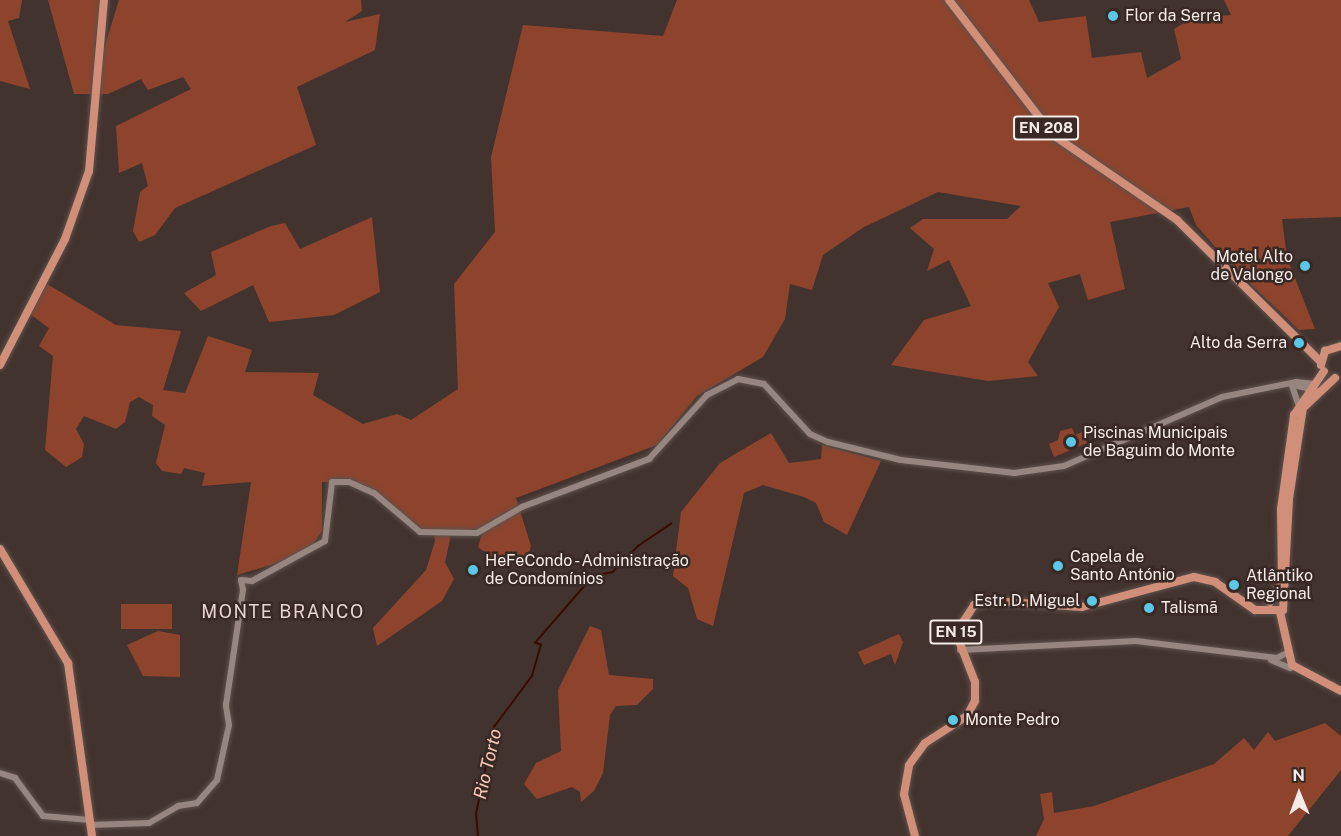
<!DOCTYPE html>
<meta charset="utf-8">
<style>
body{margin:0}
#map{position:relative;width:1341px;height:836px;overflow:hidden;background:#43332e;font-family:"Public Sans",sans-serif}
div>[style]{position:absolute}
.green>*{inset:0;background:#8e442c;transform-origin:0 0}
.stream>*{height:1.5px;margin:-0.75px;padding:0 0.75px;transform-origin:0.75px;border-radius:0.75px;background:#380c00}
.roads{filter:drop-shadow(0 0 2px #5e514c) drop-shadow(0 0 2px #5e514c)}
.minor>*{height:6px;margin:-3px;padding:0 3px;transform-origin:3px;border-radius:3px;background:#97857f}
.major>*{height:8px;margin:-4px;padding:0 4px;transform-origin:4px;border-radius:4px;background:#d18f7a}
.dots>*{width:16px;height:16px;translate:-50% -50%;box-sizing:border-box;border:3px solid #382925;border-radius:50%}
span{translate:-50% -50%;white-space:nowrap;text-align:center;line-height:1.15;-webkit-text-stroke:5px #382925;paint-order:stroke}
.shield-label span{padding:2px 4px;background:#382925;border:2px solid;border-radius:4px;-webkit-text-stroke-width:0}
.shield-label{font-size:15px;color:#f5ebe7;font-weight:700}
.poi-label{font-size:16px;color:#f5ebe7}
.left{translate:0 -50%;text-align:left}
.right{translate:-100% -50%;text-align:right}
.neighbourhood-label{font-size:18px;color:#e8d4ce;letter-spacing:1.5px}
.water-label{font-size:18px;color:#f9c8b8;font-style:italic}
.north{position:absolute;left:1269px;top:764px;width:60px;height:60px;-webkit-text-stroke:4px #382925;paint-order:stroke;rotate:359deg;font-size:16px;font-weight:700;line-height:24px;text-align:center;color:#f5ebe7}
.north::after{content:'';display:block;margin:auto;width:21px;height:27px;background:#f5ebe7;clip-path:polygon(50% 0,100% 100%,50% 72%,0 100%)}
</style>
<div id="map">
<div class="green">
<i style="clip-path:polygon(0 0,22px 0,19px 18px,8px 21px,30px 89px,0 81px)"></i>
<i style="clip-path:polygon(48px 0,100px 0,95px 48px,102px 55px,119px 0,361px 0,362px 11px,345px 22px,380px 14px,375px 50px,297px 87px,316px 145px,175px 208px,155px 235px,139px 242px,133px 231px,140px 192px,148px 186px,142px 163px,119px 173px,116px 126px,191px 89px,183px 77px,148px 90px,141px 79px,108px 94px,74px 94px)"></i>
<i style="clip-path:polygon(677px 0,1029px 0,1039px 22px,1086px 16px,1092px 58px,1141px 52px,1147px 78px,1181px 59px,1174px 29px,1192px 18px,1231px 15px,1224px 0,1341px 0,1341px 217px,1282px 219px,1287px 258px,1315px 329px,1299px 330px,1230px 264px,1196px 225px,1189px 207px,1110px 222px,1125px 289px,1088px 300px,1080px 274px,1048px 283px,1059px 307px,1028px 362px,1038px 376px,988px 381px,891px 365px,924px 320px,971px 306px,949px 260px,927px 271px,934px 249px,910px 228px,923px 219px,1007px 219px,1021px 206px,938px 192px,864px 227px,823px 255px,812px 290px,790px 284px,785px 319px,763px 357px,697px 396px,657px 445px,516px 498px,531px 546px,526px 562px,494px 559px,478px 547px,482px 534px,474px 529px,451px 535px,445px 562px,454px 579px,442px 601px,377px 646px,373px 628px,426px 570px,435px 541px,434px 532px,424px 530px,363px 484px,322px 482px,322px 531px,312px 546px,284px 561px,237px 575px,251px 482px,202px 486px,205px 473px,184px 468px,181px 474px,162px 471px,156px 463px,165px 425px,152px 416px,153px 405px,139px 397px,130px 402px,125px 422px,116px 429px,84px 416px,76px 429px,84px 444px,82px 457px,66px 467px,45px 450px,53px 356px,39px 346px,49px 328px,30px 314px,47px 284px,116px 325px,181px 331px,163px 390px,185px 393px,208px 336px,252px 350px,245px 372px,319px 373px,313px 395px,363px 424px,397px 414px,411px 420px,458px 389px,454px 284px,495px 232px,491px 157px,523px 25px,663px 36px)"></i>
<i style="clip-path:polygon(372px 217px,380px 292px,334px 315px,269px 322px,253px 285px,201px 311px,184px 293px,216px 275px,211px 252px,271px 226px,285px 223px,300px 249px)"></i>
<i style="clip-path:polygon(1072px 428px,1075px 435px,1082px 432px,1087px 443px,1054px 457px,1049px 444px,1058px 440px,1060px 431px)"></i>
<i style="clip-path:polygon(771px 433px,789px 463px,821px 459px,822px 445px,881px 461px,847px 535px,824px 522px,816px 503px,804px 497px,763px 485px,744px 493px,713px 626px,697px 619px,688px 588px,673px 576px,681px 512px,720px 463px)"></i>
<i style="left:121px;top:604px;width:51px;height:25px"></i>
<i style="clip-path:polygon(590px 626px,601px 630px,609px 675px,653px 679px,653px 689px,637px 705px,616px 706px,610px 715px,603px 773px,594px 791px,581px 802px,580px 792px,572px 787px,537px 799px,524px 784px,536px 763px,561px 751px,558px 690px)"></i>
<i style="clip-path:polygon(158px 631px,180px 635px,180px 677px,143px 676px,127px 645px)"></i>
<i style="clip-path:polygon(899px 634px,903px 642px,895px 665px,891px 654px,864px 665px,858px 652px)"></i>
<i style="clip-path:polygon(1325px 723px,1341px 736px,1341px 770px,1288px 836px,1036px 836px,1044px 819px,1040px 794px,1052px 792px,1054px 813px,1094px 806px,1214px 764px,1244px 738px,1254px 750px,1268px 732px,1275px 741px)"></i>
</div>
<div class="stream">
<i style="left:478px;top:836px;width:22px;rotate:-95deg"></i>
<i style="left:476px;top:814px;width:89px;rotate:-78.3deg"></i>
<i style="left:494px;top:727px;width:64px;rotate:-53.3deg"></i>
<i style="left:532px;top:676px;width:32px;rotate:-74deg"></i>
<i style="left:541px;top:645px;width:6px;rotate:-162deg"></i>
<i style="left:535px;top:643px;width:89px;rotate:-49.1deg"></i>
<i style="left:593px;top:576px;width:20px;rotate:-11deg"></i>
<i style="left:613px;top:572px;width:36px;rotate:-46deg"></i>
<i style="left:638px;top:546px;width:40px;rotate:-34deg"></i>
</div>
<div class="roads">
<div class="minor">
<i style="left:1293px;top:385px;width:23px;rotate:13deg"></i>
<i style="left:1292px;top:386px;width:18px;rotate:71deg"></i>
<i style="left:252px;top:581px;width:83px;rotate:-28.7deg"></i>
<i style="left:325px;top:541px;width:59px;rotate:-83.2deg"></i>
<i style="left:332px;top:482px;width:17px"></i>
<i style="left:349px;top:482px;width:27px;rotate:24deg"></i>
<i style="left:374px;top:493px;width:60px;rotate:40.3deg"></i>
<i style="left:420px;top:532px;width:57px;rotate:1deg"></i>
<i style="left:477px;top:533px;width:52px;rotate:-30deg"></i>
<i style="left:522px;top:507px;width:136px;rotate:-20.7deg"></i>
<i style="left:649px;top:459px;width:86px;rotate:-47.8deg"></i>
<i style="left:707px;top:395px;width:35px;rotate:-27deg"></i>
<i style="left:738px;top:379px;width:26px;rotate:11deg"></i>
<i style="left:764px;top:384px;width:68px;rotate:47.4deg"></i>
<i style="left:810px;top:434px;width:20px;rotate:24deg"></i>
<i style="left:828px;top:442px;width:75px;rotate:13.9deg"></i>
<i style="left:901px;top:460px;width:114px;rotate:6.6deg"></i>
<i style="left:1014px;top:473px;width:50px;rotate:-8deg"></i>
<i style="left:1064px;top:466px;width:172px;rotate:-23.6deg"></i>
<i style="left:1222px;top:397px;width:76px;rotate:-11.5deg"></i>
<i style="left:1296px;top:382px;width:19px;rotate:6deg"></i>
<i style="left:243px;top:590px;width:10px;rotate:-101deg"></i>
<i style="left:241px;top:580px;width:11px;rotate:5deg"></i>
<i style="left:960px;top:650px;width:176px;rotate:-2.9deg"></i>
<i style="left:1136px;top:641px;width:142px;rotate:6.9deg"></i>
<i style="left:1277px;top:658px;width:9px;rotate:-27deg"></i>
<i style="left:1271px;top:660px;width:21px;rotate:23deg"></i>
<i style="left:0;top:773px;width:16px;rotate:18deg"></i>
<i style="left:15px;top:778px;width:47px;rotate:53.6deg"></i>
<i style="left:43px;top:816px;width:47px;rotate:4.9deg"></i>
<i style="left:90px;top:825px;width:59px;rotate:-1.9deg"></i>
<i style="left:149px;top:823px;width:34px;rotate:-30deg"></i>
<i style="left:178px;top:806px;width:19px;rotate:-9deg"></i>
<i style="left:197px;top:803px;width:30px;rotate:-49deg"></i>
<i style="left:217px;top:780px;width:56px;rotate:-77.7deg"></i>
<i style="left:229px;top:725px;width:20px;rotate:-99deg"></i>
<i style="left:226px;top:705px;width:116px;rotate:-81.6deg"></i>
</div>
<div class="major">
<i style="left:949px;top:0;width:170px;rotate:52.4deg"></i>
<i style="left:1053px;top:135px;width:150px;rotate:34.4deg"></i>
<i style="left:1177px;top:220px;width:202px;rotate:44.6deg"></i>
<i style="left:0;top:365px;width:142px;rotate:-62.7deg"></i>
<i style="left:65px;top:239px;width:72px;rotate:-70.6deg"></i>
<i style="left:89px;top:171px;width:172px;rotate:-85deg"></i>
<i style="left:1321px;top:365px;width:15px;rotate:-74deg"></i>
<i style="left:1325px;top:351px;width:17px;rotate:-17deg"></i>
<i style="left:0;top:549px;width:133px;rotate:59.2deg"></i>
<i style="left:68px;top:663px;width:175px;rotate:82.1deg"></i>
<i style="left:1270px;top:602px;width:24px;rotate:-60deg"></i>
<i style="left:1282px;top:581px;width:72px;rotate:-90.8deg"></i>
<i style="left:1281px;top:509px;width:95px;rotate:-82.1deg"></i>
<i style="left:1294px;top:415px;width:53px;rotate:-55.7deg"></i>
<i style="left:1280px;top:612px;width:54px;rotate:77.2deg"></i>
<i style="left:1292px;top:665px;width:55px;rotate:28deg"></i>
<i style="left:915px;top:836px;width:43px;rotate:-104.7deg"></i>
<i style="left:904px;top:794px;width:29px;rotate:-80deg"></i>
<i style="left:909px;top:765px;width:27px;rotate:-54deg"></i>
<i style="left:925px;top:743px;width:50px;rotate:-32.7deg"></i>
<i style="left:967px;top:716px;width:17px;rotate:-62deg"></i>
<i style="left:975px;top:701px;width:19px;rotate:-90deg"></i>
<i style="left:975px;top:682px;width:53px;rotate:-111.2deg"></i>
<i style="left:956px;top:633px;width:33px;rotate:-57deg"></i>
<i style="left:974px;top:605px;width:18px;rotate:-13deg"></i>
<i style="left:992px;top:601px;width:90px;rotate:3.8deg"></i>
<i style="left:1082px;top:607px;width:116px;rotate:-15deg"></i>
<i style="left:1194px;top:577px;width:22px;rotate:13deg"></i>
<i style="left:1215px;top:582px;width:49px;rotate:35deg"></i>
<i style="left:1255px;top:610px;width:28px"></i>
<i style="left:1283px;top:610px;width:111px;rotate:-86.9deg"></i>
<i style="left:1289px;top:499px;width:92px;rotate:-81.3deg"></i>
<i style="left:1303px;top:408px;width:44px;rotate:-43.2deg"></i>
</div>
</div>
<div class="dots">
<i style="left:1113px;top:16px;background:#5ac8e6"></i>
<i style="left:1305px;top:266px;background:#5ac8e6"></i>
<i style="left:1299px;top:343px;background:#5ac8e6"></i>
<i style="left:1071px;top:442px;background:#5ac8e6"></i>
<i style="left:1058px;top:566px;background:#5ac8e6"></i>
<i style="left:473px;top:570px;background:#5ac8e6"></i>
<i style="left:1234px;top:585px;background:#5ac8e6"></i>
<i style="left:1092px;top:601px;background:#5ac8e6"></i>
<i style="left:1149px;top:608px;background:#5ac8e6"></i>
<i style="left:953px;top:720px;background:#5ac8e6"></i>
</div>
<div class="shield-label">
<span style="left:1046px;top:128px">EN 208</span>
<span style="left:956px;top:632px">EN 15</span>
</div>
<div class="poi-label">
<span class="left" style="left:1125px;top:16px">Flor da Serra</span>
<span class="right" style="left:1293px;top:266px">Motel Alto<br>de Valongo</span>
<span class="right" style="left:1287px;top:343px">Alto da Serra</span>
<span class="left" style="left:1083px;top:442px">Piscinas Municipais<br>de Baguim do Monte</span>
<span class="left" style="left:1070px;top:566px">Capela de<br>Santo António</span>
<span class="left" style="left:485px;top:570px">HeFeCondo - Administração<br>de Condomínios</span>
<span class="left" style="left:1246px;top:585px">Atlântiko<br>Regional</span>
<span class="right" style="left:1080px;top:601px">Estr. D. Miguel</span>
<span class="left" style="left:1161px;top:608px">Talismã</span>
<span class="left" style="left:965px;top:720px">Monte Pedro</span>
</div>
<div class="neighbourhood-label">
<span style="left:283px;top:612px">MONTE BRANCO</span>
</div>
<div class="water-label">
<span style="left:488px;top:764px;rotate:-77deg">Rio Torto</span>
</div>
<div class="north">N</div>
</div>
